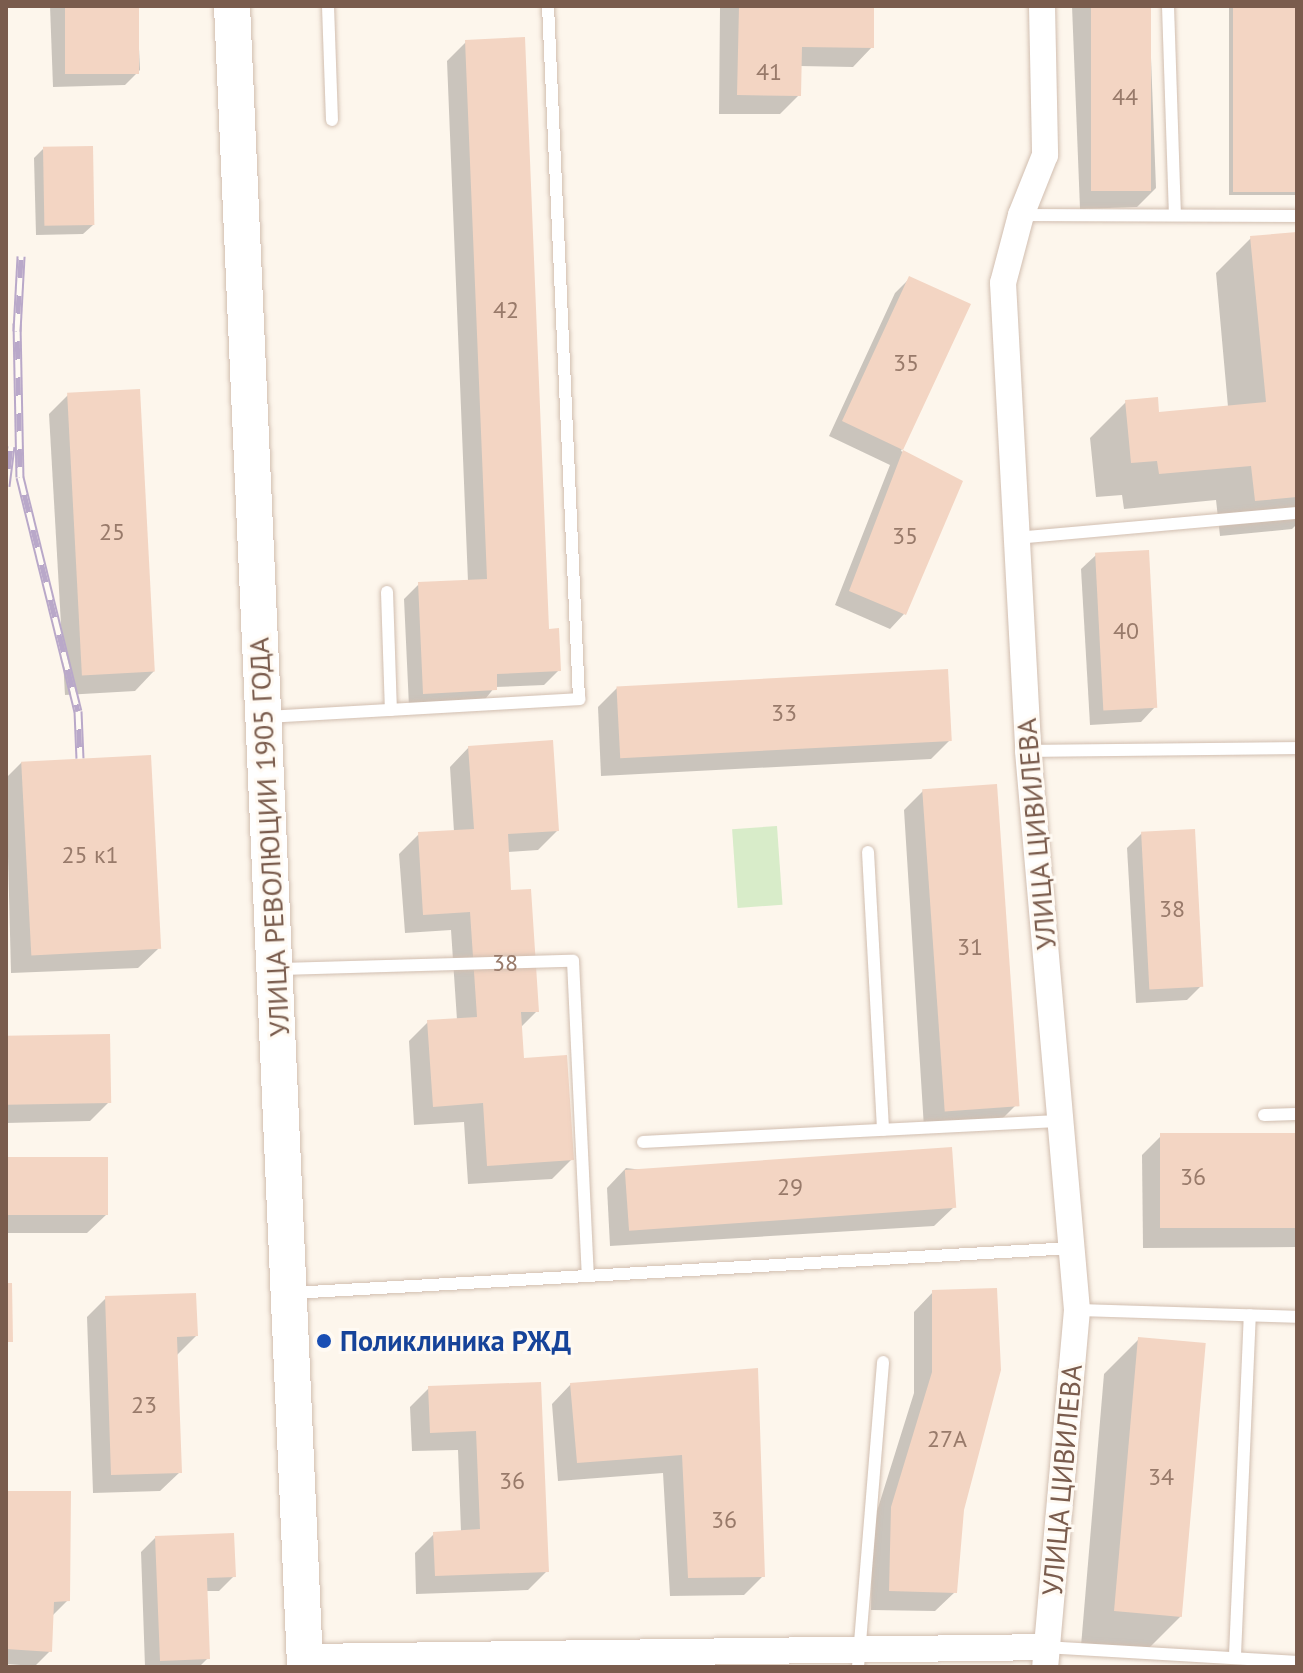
<!DOCTYPE html>
<meta charset="utf-8">
<style>
body{margin:0}
#map{position:relative;width:1303px;height:1673px;overflow:hidden;background:#fdf6ec;font-family:"PT Sans",sans-serif}
div>[style]{position:absolute}
.green>*{inset:0;background:#d8ecc9;transform-origin:0 0}
.shadow>*{inset:0;background:#0003;transform-origin:0 0}
.building>*{inset:0;background:#f3d5c3;transform-origin:0 0}
.roads{filter:drop-shadow(0 0 2px #d1beb0) drop-shadow(0 0 2px #d1beb0)}
.service>*{height:12px;margin:-6px;padding:0 6px;transform-origin:6px;border-radius:6px;background:#fff}
.minor>*{height:26px;margin:-13px;padding:0 13px;transform-origin:13px;border-radius:13px;background:#fff}
.secondary>*{height:36px;margin:-18px;padding:0 18px;transform-origin:18px;border-radius:18px;background:#fff}
.rail>*{height:9px;margin-top:-4.5px;transform-origin:0;background:repeating-linear-gradient(90deg,#fffaf3 0 18px,#b9a8c9 0 36px);box-sizing:border-box;border-block:2px solid #b9a8c9}
.dots>*{width:22px;height:22px;translate:-50% -50%;box-sizing:border-box;border:4px solid #fffaf3;border-radius:50%}
span{translate:-50% -50%;white-space:nowrap;text-align:center;line-height:1.15;-webkit-text-stroke:6px #fffaf3;paint-order:stroke}
.number-label{font-size:24px;color:#987a6a}
.number-label span{-webkit-text-stroke-width:0}
.street-label{font-size:28px;color:#7a5c4d}
.transit-label{font-size:28px;color:#164399;font-weight:700}
.left{translate:0 -50%;text-align:left}
.frame{position:absolute;inset:0;border:8px solid #7a5c4d;pointer-events:none}
</style>
<div id="map">
<div class="green">
<i style="left:777px;top:826px;width:79px;height:45px;rotate:86deg"></i>
</div>
<div class="shadow">
<i style="clip-path:polygon(50px 6px,137px 6px,140px 70px,125px 85px,53px 87px)"></i>
<i style="clip-path:polygon(720px 6px,872px 6px,872px 47px,853px 67px,799px 66px,799px 95px,780px 114px,719px 114px)"></i>
<i style="clip-path:polygon(1072px 6px,1149px 6px,1156px 188px,1137px 207px,1080px 209px)"></i>
<i style="left:1229px;top:6px;width:68px;height:189px"></i>
<i style="clip-path:polygon(466px 42px,547px 631px,559px 670px,544px 685px,495px 687px,481px 704px,409px 707px,404px 599px,419px 584px,468px 582px,447px 61px)"></i>
<i style="clip-path:polygon(43px 149px,93px 225px,83px 234px,36px 235px,34px 158px)"></i>
<i style="clip-path:polygon(1297px 234px,1297px 524px,1292px 529px,1220px 536px,1216px 500px,1124px 509px,1122px 495px,1096px 497px,1090px 438px,1126px 402px,1157px 414px,1228px 407px,1216px 273px,1251px 238px)"></i>
<i style="clip-path:polygon(910px 278px,968px 305px,901px 451px,961px 482px,904px 614px,890px 629px,835px 605px,890px 465px,829px 436px,895px 293px)"></i>
<i style="clip-path:polygon(68px 395px,154px 671px,135px 691px,65px 695px,49px 414px)"></i>
<i style="clip-path:polygon(1096px 555px,1155px 707px,1141px 722px,1090px 725px,1081px 569px)"></i>
<i style="clip-path:polygon(617px 688px,950px 740px,931px 759px,601px 776px,598px 707px)"></i>
<i style="clip-path:polygon(469px 747px,557px 831px,538px 850px,507px 852px,510px 892px,537px 1011px,520px 1028px,522px 1060px,572px 1159px,552px 1179px,468px 1184px,464px 1122px,414px 1125px,409px 1041px,428px 1022px,457px 1020px,451px 930px,405px 933px,399px 854px,419px 834px,454px 832px,450px 767px)"></i>
<i style="clip-path:polygon(22px 762px,158px 949px,138px 968px,11px 973px,6px 778px)"></i>
<i style="clip-path:polygon(923px 791px,1016px 1105px,997px 1124px,924px 1128px,904px 810px)"></i>
<i style="clip-path:polygon(1142px 833px,1201px 986px,1187px 1000px,1136px 1003px,1127px 848px)"></i>
<i style="clip-path:polygon(6px 1038px,109px 1102px,90px 1121px,6px 1123px)"></i>
<i style="clip-path:polygon(1297px 1135px,1297px 1247px,1143px 1248px,1142px 1155px,1161px 1136px)"></i>
<i style="clip-path:polygon(6px 1159px,107px 1214px,87px 1233px,6px 1233px)"></i>
<i style="clip-path:polygon(626px 1168px,954px 1207px,934px 1226px,610px 1246px,607px 1188px)"></i>
<i style="clip-path:polygon(933px 1292px,962px 1509px,955px 1592px,935px 1611px,871px 1610px,872px 1527px,914px 1393px,914px 1312px)"></i>
<i style="clip-path:polygon(106px 1298px,196px 1336px,176px 1356px,180px 1472px,160px 1491px,93px 1493px,87px 1317px)"></i>
<i style="clip-path:polygon(1139px 1339px,1182px 1615px,1146px 1651px,1081px 1646px,1104px 1374px)"></i>
<i style="clip-path:polygon(756px 1370px,763px 1576px,744px 1595px,670px 1596px,663px 1473px,558px 1481px,552px 1404px,571px 1384px)"></i>
<i style="clip-path:polygon(540px 1384px,547px 1571px,528px 1590px,416px 1594px,415px 1553px,434px 1534px,461px 1532px,458px 1450px,412px 1451px,410px 1407px,429px 1388px)"></i>
<i style="clip-path:polygon(6px 1493px,68px 1600px,53px 1615px,50px 1651px,35px 1666px,6px 1664px)"></i>
<i style="clip-path:polygon(155px 1538px,234px 1576px,219px 1591px,205px 1591px,208px 1658px,199px 1667px,145px 1667px,141px 1552px)"></i>
</div>
<div class="building">
<i style="left:65px;top:6px;width:74px;height:68px"></i>
<i style="clip-path:polygon(739px 6px,874px 6px,874px 48px,802px 47px,801px 96px,737px 95px)"></i>
<i style="left:1091px;top:6px;width:60px;height:185px"></i>
<i style="left:1233px;top:6px;width:64px;height:186px"></i>
<i style="clip-path:polygon(525px 37px,549px 629px,559px 628px,561px 671px,497px 674px,497px 690px,423px 694px,418px 582px,487px 579px,465px 40px)"></i>
<i style="left:93px;top:146px;width:79px;height:50px;rotate:89deg"></i>
<i style="clip-path:polygon(1297px 232px,1297px 497px,1255px 501px,1251px 466px,1159px 474px,1157px 461px,1131px 463px,1125px 400px,1158px 397px,1159px 412px,1266px 402px,1250px 236px)"></i>
<i style="clip-path:polygon(909px 276px,971px 304px,903px 450px,963px 481px,906px 615px,849px 591px,903px 450px,842px 421px)"></i>
<i style="left:140px;top:389px;width:283px;height:73px;rotate:87deg"></i>
<i style="left:1149px;top:550px;width:158px;height:54px;rotate:87deg"></i>
<i style="left:948px;top:669px;width:72px;height:332px;rotate:87deg"></i>
<i style="clip-path:polygon(553px 740px,559px 831px,508px 834px,511px 890px,531px 889px,539px 1012px,521px 1012px,524px 1058px,567px 1055px,574px 1160px,487px 1166px,483px 1103px,433px 1107px,427px 1020px,477px 1017px,470px 912px,423px 915px,418px 832px,474px 829px,468px 746px)"></i>
<i style="left:151px;top:755px;width:194px;height:130px;rotate:87deg"></i>
<i style="left:997px;top:784px;width:323px;height:75px;rotate:86deg"></i>
<i style="left:1195px;top:829px;width:158px;height:54px;rotate:87deg"></i>
<i style="left:110px;top:1034px;width:69px;height:104px;rotate:89deg"></i>
<i style="left:1297px;top:1133px;width:95px;height:137px;rotate:90deg"></i>
<i style="left:952px;top:1147px;width:61px;height:328px;rotate:86deg"></i>
<i style="left:6px;top:1157px;width:102px;height:58px"></i>
<i style="clip-path:polygon(6px 1283px,12px 1283px,13px 1342px,6px 1342px)"></i>
<i style="clip-path:polygon(997px 1288px,1001px 1370px,964px 1510px,957px 1593px,889px 1591px,891px 1507px,932px 1372px,932px 1290px)"></i>
<i style="clip-path:polygon(196px 1293px,198px 1336px,177px 1337px,182px 1473px,111px 1475px,105px 1296px)"></i>
<i style="left:1138px;top:1337px;width:68px;height:275px;rotate:5deg"></i>
<i style="clip-path:polygon(758px 1368px,765px 1577px,688px 1578px,682px 1455px,577px 1463px,570px 1383px)"></i>
<i style="clip-path:polygon(541px 1382px,549px 1572px,435px 1576px,433px 1532px,480px 1529px,476px 1431px,430px 1433px,428px 1386px)"></i>
<i style="clip-path:polygon(6px 1491px,71px 1491px,70px 1601px,54px 1602px,52px 1652px,6px 1649px)"></i>
<i style="clip-path:polygon(234px 1533px,236px 1577px,207px 1578px,210px 1659px,160px 1661px,155px 1536px)"></i>
</div>
<div class="roads">
<div class="service">
<i style="left:328px;top:6px;width:114px;rotate:88deg"></i>
<i style="left:1168px;top:6px;width:209px;rotate:88.1deg"></i>
<i style="left:1021px;top:215px;width:276px;rotate:0.2deg"></i>
<i style="left:1016px;top:538px;width:282px;rotate:-5.1deg"></i>
<i style="left:387px;top:592px;width:118px;rotate:88.1deg"></i>
<i style="left:268px;top:717px;width:312px;rotate:-3.3deg"></i>
<i style="left:579px;top:699px;width:694px;rotate:-92.56deg"></i>
<i style="left:1028px;top:751px;width:269px;rotate:-0.6deg"></i>
<i style="left:868px;top:852px;width:278px;rotate:86.9deg"></i>
<i style="left:278px;top:969px;width:295px;rotate:-1.6deg"></i>
<i style="left:573px;top:961px;width:314px;rotate:87.3deg"></i>
<i style="left:1264px;top:1115px;width:33px;rotate:-2deg"></i>
<i style="left:643px;top:1142px;width:419px;rotate:-2.9deg"></i>
<i style="left:292px;top:1293px;width:781px;rotate:-3.3deg"></i>
<i style="left:1077px;top:1310px;width:220px;rotate:1.8deg"></i>
<i style="left:1046px;top:1647px;width:251px;rotate:3.4deg"></i>
<i style="left:1235px;top:1655px;width:340px;rotate:-87.5deg"></i>
<i style="left:858px;top:1667px;width:306px;rotate:-85.3deg"></i>
</div>
<div class="minor">
<i style="left:1042px;top:6px;width:149px;rotate:88.8deg"></i>
<i style="left:1045px;top:155px;width:65px;rotate:111.8deg"></i>
<i style="left:1021px;top:215px;width:70px;rotate:104.8deg"></i>
<i style="left:1003px;top:283px;width:469px;rotate:86.9deg"></i>
<i style="left:1028px;top:751px;width:561px;rotate:84.99deg"></i>
<i style="left:1077px;top:1310px;width:358px;rotate:95.1deg"></i>
<i style="left:306px;top:1657px;width:740px;rotate:-0.77deg"></i>
</div>
<div class="secondary">
<i style="left:232px;top:6px;width:1663px;rotate:87.48deg"></i>
</div>
</div>
<div class="rail">
<i style="left:17px;top:323px;width:154px;rotate:88.9deg"></i>
<i style="left:20px;top:477px;width:241px;rotate:76.1deg"></i>
<i style="left:78px;top:711px;width:47px;rotate:87.6deg"></i>
<i style="left:17px;top:331px;width:75px;rotate:-86.9deg"></i>
<i style="left:6px;top:486px;width:40px;rotate:-82.9deg"></i>
</div>
<div class="dots">
<i style="left:324px;top:1341px;background:#1a4fb4"></i>
</div>
<div class="number-label">
<span style="left:769px;top:72px">41</span>
<span style="left:1125px;top:97px">44</span>
<span style="left:506px;top:310px">42</span>
<span style="left:906px;top:363px">35</span>
<span style="left:112px;top:532px">25</span>
<span style="left:905px;top:536px">35</span>
<span style="left:1126px;top:631px">40</span>
<span style="left:784px;top:713px">33</span>
<span style="left:90px;top:855px">25 к1</span>
<span style="left:1172px;top:909px">38</span>
<span style="left:970px;top:947px">31</span>
<span style="left:505px;top:963px">38</span>
<span style="left:1193px;top:1177px">36</span>
<span style="left:790px;top:1187px">29</span>
<span style="left:144px;top:1405px">23</span>
<span style="left:947px;top:1439px">27А</span>
<span style="left:1161px;top:1477px">34</span>
<span style="left:512px;top:1481px">36</span>
<span style="left:724px;top:1520px">36</span>
</div>
<div class="street-label">
<span style="left:1036px;top:834px;rotate:-95deg">УЛИЦА ЦИВИЛЕВА</span>
<span style="left:269px;top:837px;rotate:-93deg">УЛИЦА РЕВОЛЮЦИИ 1905 ГОДА</span>
<span style="left:1062px;top:1480px;rotate:-85deg">УЛИЦА ЦИВИЛЕВА</span>
</div>
<div class="transit-label">
<span class="left" style="left:340px;top:1341px">Поликлиника РЖД</span>
</div>
<div class="frame"></div>
</div>
